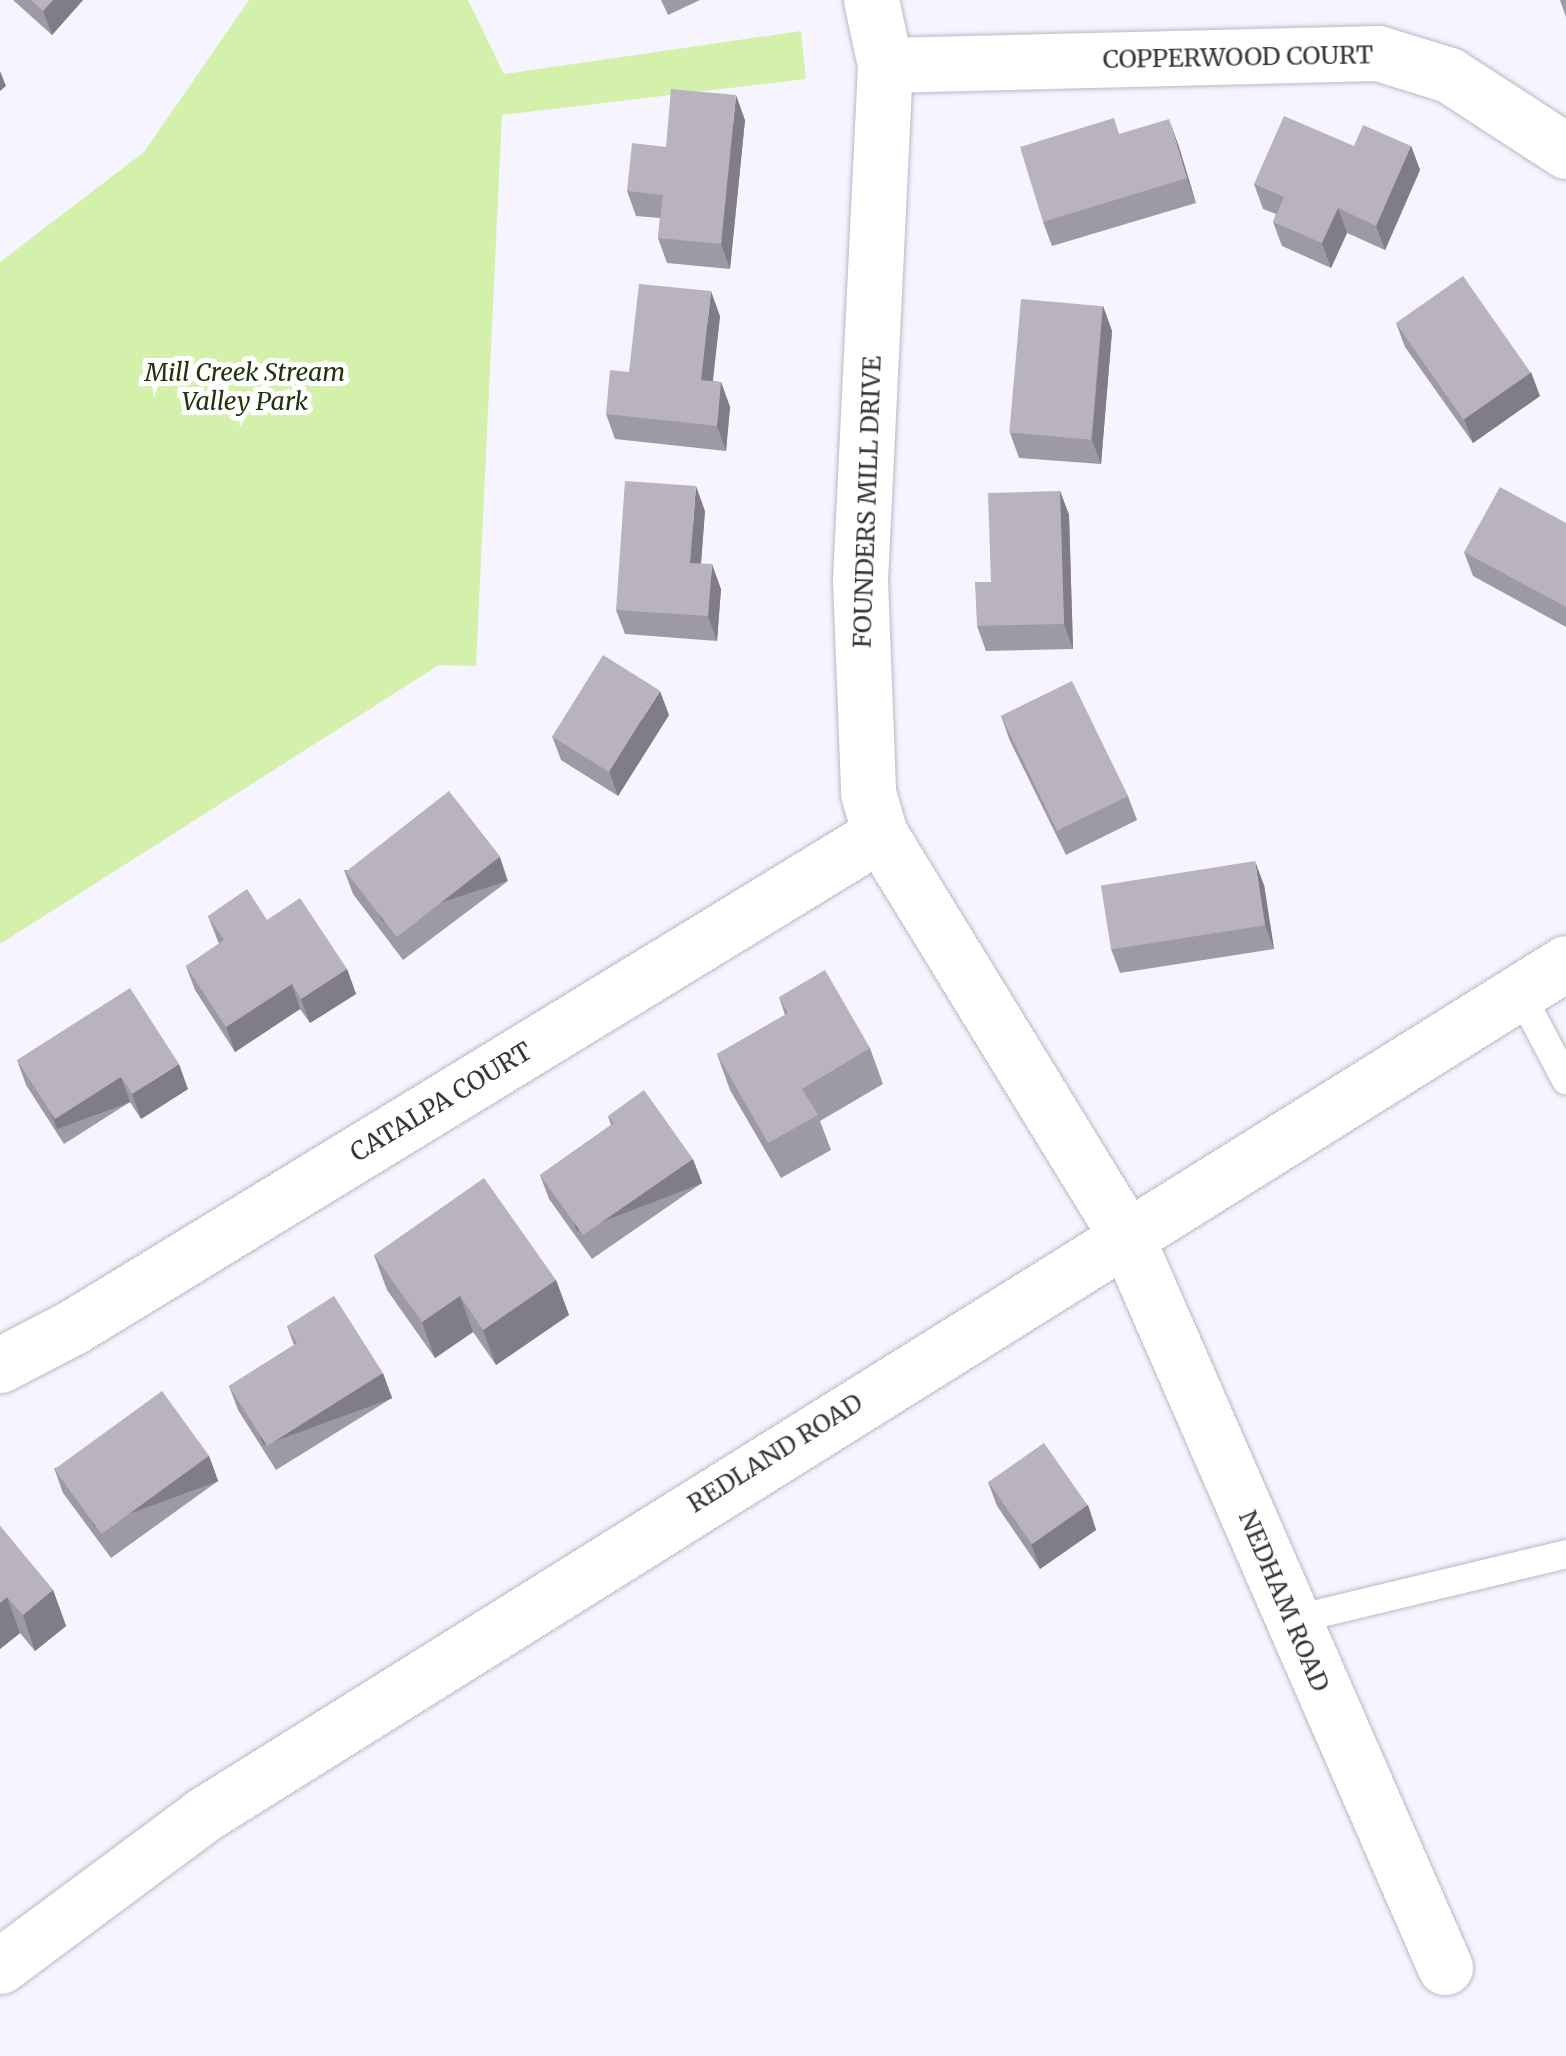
<!DOCTYPE html>
<style>
body{margin:0}
#map{position:relative;width:1566px;height:2056px;overflow:hidden;background:#f6f4ff;font-family:Merriweather,serif}
div>[style]{position:absolute}
.green>*{inset:0;background:#d3f1ab}
.roads{filter:drop-shadow(0 0 2px #bab8c5) drop-shadow(0 0 2px #bab8c5)}
.lane>*{height:28px;margin:-14px;padding:0 14px;transform-origin:14px;border-radius:14px;background:#fff}
.street>*{height:55px;margin:-27.5px;padding:0 27.5px;transform-origin:27.5px;border-radius:27.5px;background:#fff}
.secondary>*{height:55px;margin:-27.5px;padding:0 27.5px;transform-origin:27.5px;border-radius:27.5px;background:#fff}
.wall>*{inset:0;background:#9e9aa4}
.shaded-wall>*{inset:0;background:#817d86;transform-origin:0 0}
.building>*{inset:0;background:#b8b3bf;transform-origin:0 0}
span{translate:-50% -50%;white-space:nowrap;text-align:center;line-height:1.15;-webkit-text-stroke:10px #fff;paint-order:stroke}
.street-label{font-size:25px;color:#38373c}
.park-label{font-size:25px;color:#24330c;font-style:italic}
</style>
<div id="map">
<div class="green">
<i style="clip-path:polygon(249px 0,468px 0,504px 74px,801px 31px,806px 79px,502px 115px,476px 666px,439px 665px,0 944px,0 262px,144px 152px)"></i>
</div>
<div class="roads">
<div class="lane">
<i style="left:1519px;top:991px;width:101px;rotate:62.2deg"></i>
<i style="left:1292px;top:1620px;width:282px;rotate:-13.5deg"></i>
</div>
<div class="street">
<i style="left:871px;top:0;width:66px;rotate:77.8deg"></i>
<i style="left:885px;top:65px;width:516px;rotate:92.78deg"></i>
<i style="left:860px;top:580px;width:213px;rotate:87.8deg"></i>
<i style="left:868px;top:793px;width:43px;rotate:73.7deg"></i>
<i style="left:880px;top:834px;width:469px;rotate:58.5deg"></i>
<i style="left:1125px;top:1234px;width:800px;rotate:66.42deg"></i>
<i style="left:885px;top:65px;width:493px;rotate:-1.4deg"></i>
<i style="left:1378px;top:53px;width:74px;rotate:17.2deg"></i>
<i style="left:1449px;top:75px;width:140px;rotate:33deg"></i>
<i style="left:0;top:1365px;width:82px;rotate:-27.5deg"></i>
<i style="left:73px;top:1327px;width:946px;rotate:-31.42deg"></i>
</div>
<div class="secondary">
<i style="left:0;top:1966px;width:253px;rotate:-36.6deg"></i>
<i style="left:203px;top:1815px;width:1607px;rotate:-32.01deg"></i>
</div>
</div>
<div class="wall">
<i style="clip-path:polygon(13px 0,83px 0,52px 35px)"></i>
<i style="clip-path:polygon(661px 0,700px 0,668px 15px)"></i>
<i style="clip-path:polygon(1560px 0,1566px 0,1566px 17px)"></i>
<i style="clip-path:polygon(745px 120px,730px 269px,667px 263px,658px 238px,660px 218px,636px 216px,627px 191px,666px 147px)"></i>
<i style="clip-path:polygon(1120px 134px,1178px 144px,1196px 203px,1052px 246px,1043px 222px)"></i>
<i style="clip-path:polygon(1354px 146px,1411px 146px,1420px 170px,1385px 250px,1347px 233px,1331px 268px,1282px 246px,1273px 222px,1276px 214px,1263px 209px,1254px 184px)"></i>
<i style="clip-path:polygon(1103px 306px,1112px 331px,1101px 464px,1019px 458px,1010px 433px)"></i>
<i style="clip-path:polygon(720px 316px,713px 381px,721px 382px,730px 407px,726px 451px,615px 439px,606px 414px,629px 372px)"></i>
<i style="clip-path:polygon(1396px 323px,1540px 396px,1473px 443px,1405px 347px)"></i>
<i style="clip-path:polygon(1060px 491px,1069px 515px,1073px 649px,986px 651px,977px 626px,991px 582px)"></i>
<i style="clip-path:polygon(705px 511px,701px 564px,721px 589px,717px 641px,625px 634px,616px 610px)"></i>
<i style="clip-path:polygon(1566px 523px,1566px 627px,1473px 576px,1464px 552px)"></i>
<i style="clip-path:polygon(669px 715px,618px 796px,561px 760px,552px 736px)"></i>
<i style="clip-path:polygon(1001px 716px,1128px 796px,1137px 820px,1066px 855px,1010px 741px)"></i>
<i style="clip-path:polygon(344px 870px,508px 881px,403px 960px,353px 894px)"></i>
<i style="clip-path:polygon(1264px 885px,1274px 949px,1120px 973px,1111px 949px)"></i>
<i style="clip-path:polygon(208px 916px,267px 920px,347px 969px,356px 994px,310px 1023px,300px 1009px,235px 1052px,195px 990px,186px 966px,219px 944px)"></i>
<i style="clip-path:polygon(779px 997px,870px 1048px,883px 1084px,820px 1121px,831px 1150px,781px 1178px,730px 1090px,717px 1054px,785px 1015px)"></i>
<i style="clip-path:polygon(17px 1060px,188px 1089px,141px 1119px,130px 1102px,64px 1144px,26px 1085px)"></i>
<i style="clip-path:polygon(608px 1116px,702px 1183px,592px 1259px,549px 1199px,540px 1175px,611px 1125px)"></i>
<i style="clip-path:polygon(374px 1255px,556px 1280px,569px 1315px,496px 1365px,473px 1332px,435px 1358px,387px 1290px)"></i>
<i style="clip-path:polygon(287px 1326px,392px 1398px,276px 1470px,238px 1410px,229px 1386px,294px 1345px)"></i>
<i style="clip-path:polygon(209px 1456px,218px 1481px,111px 1558px,63px 1493px,54px 1468px)"></i>
<i style="clip-path:polygon(988px 1482px,1088px 1505px,1096px 1530px,1040px 1569px,997px 1506px)"></i>
<i style="clip-path:polygon(0 1526px,53px 1590px,66px 1626px,35px 1651px,20px 1633px,0 1649px)"></i>
</div>
<div class="shaded-wall">
<i style="clip-path:polygon(53px 0,83px 0,52px 35px,43px 11px)"></i>
<i style="clip-path:polygon(0 71px,6px 86px,0 91px)"></i>
<i style="clip-path:polygon(736px 95px,745px 120px,730px 269px,721px 244px)"></i>
<i style="clip-path:polygon(1169px 119px,1178px 144px,1196px 203px,1187px 178px)"></i>
<i style="clip-path:polygon(1411px 146px,1420px 170px,1385px 250px,1376px 226px)"></i>
<i style="clip-path:polygon(1338px 208px,1347px 233px,1331px 268px,1322px 243px)"></i>
<i style="clip-path:polygon(711px 291px,720px 316px,710px 404px,701px 380px)"></i>
<i style="clip-path:polygon(1103px 306px,1112px 331px,1101px 464px,1092px 440px)"></i>
<i style="clip-path:polygon(1531px 372px,1540px 396px,1473px 443px,1464px 419px)"></i>
<i style="clip-path:polygon(721px 382px,730px 407px,726px 451px,717px 426px)"></i>
<i style="clip-path:polygon(696px 486px,705px 511px,699px 587px,690px 563px)"></i>
<i style="clip-path:polygon(1060px 491px,1069px 515px,1073px 649px,1064px 624px)"></i>
<i style="clip-path:polygon(712px 564px,721px 589px,717px 641px,708px 616px)"></i>
<i style="clip-path:polygon(660px 691px,669px 715px,618px 796px,609px 771px)"></i>
<i style="left:500px;top:857px;width:25px;height:132px;rotate:72deg"></i>
<i style="clip-path:polygon(1255px 861px,1264px 885px,1274px 949px,1265px 925px)"></i>
<i style="clip-path:polygon(347px 969px,356px 994px,310px 1023px,301px 999px)"></i>
<i style="clip-path:polygon(292px 984px,300px 1009px,235px 1052px,226px 1027px)"></i>
<i style="clip-path:polygon(179px 1064px,188px 1089px,141px 1119px,132px 1094px)"></i>
<i style="left:121px;top:1077px;width:27px;height:78px;rotate:70deg"></i>
<i style="left:693px;top:1159px;width:26px;height:134px;rotate:69deg"></i>
<i style="clip-path:polygon(556px 1280px,569px 1315px,496px 1365px,483px 1330px)"></i>
<i style="clip-path:polygon(460px 1296px,473px 1332px,435px 1358px,422px 1322px)"></i>
<i style="left:383px;top:1373px;width:27px;height:137px;rotate:70deg"></i>
<i style="left:209px;top:1456px;width:27px;height:132px;rotate:70deg"></i>
<i style="clip-path:polygon(1088px 1505px,1096px 1530px,1040px 1569px,1031px 1544px)"></i>
<i style="clip-path:polygon(53px 1590px,66px 1626px,35px 1651px,23px 1615px)"></i>
<i style="clip-path:polygon(7px 1597px,20px 1633px,0 1649px,0 1603px)"></i>
</div>
<div class="building">
<i style="clip-path:polygon(31px 0,53px 0,43px 11px)"></i>
<i style="clip-path:polygon(671px 89px,736px 95px,721px 244px,658px 238px,663px 195px,627px 191px,632px 143px,666px 147px)"></i>
<i style="clip-path:polygon(1284px 116px,1354px 146px,1363px 125px,1411px 146px,1376px 226px,1338px 208px,1322px 243px,1273px 222px,1284px 197px,1254px 184px)"></i>
<i style="clip-path:polygon(1114px 118px,1119px 134px,1169px 119px,1187px 178px,1043px 222px,1020px 147px)"></i>
<i style="left:1463px;top:276px;width:118px;height:82px;rotate:55deg"></i>
<i style="clip-path:polygon(639px 284px,711px 291px,701px 380px,721px 382px,717px 426px,606px 414px,610px 370px,629px 372px)"></i>
<i style="left:1021px;top:299px;width:82px;height:134px;rotate:5deg"></i>
<i style="clip-path:polygon(625px 481px,696px 486px,690px 563px,712px 564px,708px 616px,616px 610px)"></i>
<i style="clip-path:polygon(1500px 487px,1566px 523px,1566px 607px,1464px 552px)"></i>
<i style="clip-path:polygon(1060px 491px,1064px 624px,977px 626px,975px 582px,991px 582px,988px 493px)"></i>
<i style="left:603px;top:655px;width:67px;height:96px;rotate:32deg"></i>
<i style="left:1072px;top:681px;width:128px;height:79px;rotate:64deg"></i>
<i style="left:449px;top:791px;width:83px;height:131px;rotate:52deg"></i>
<i style="left:1255px;top:861px;width:65px;height:156px;rotate:81deg"></i>
<i style="clip-path:polygon(247px 889px,267px 920px,300px 898px,347px 969px,301px 999px,292px 984px,226px 1027px,186px 966px,224px 940px,208px 916px)"></i>
<i style="clip-path:polygon(825px 970px,870px 1048px,802px 1089px,818px 1115px,768px 1143px,717px 1054px,788px 1013px,779px 997px)"></i>
<i style="clip-path:polygon(130px 988px,179px 1064px,132px 1094px,121px 1077px,55px 1119px,17px 1060px)"></i>
<i style="clip-path:polygon(644px 1090px,693px 1159px,583px 1235px,540px 1175px,614px 1123px,608px 1116px)"></i>
<i style="clip-path:polygon(484px 1178px,556px 1280px,483px 1330px,460px 1296px,422px 1322px,374px 1255px)"></i>
<i style="clip-path:polygon(334px 1296px,383px 1373px,267px 1446px,229px 1386px,297px 1343px,287px 1326px)"></i>
<i style="left:162px;top:1391px;width:80px;height:133px;rotate:54deg"></i>
<i style="left:1044px;top:1443px;width:76px;height:68px;rotate:55deg"></i>
<i style="clip-path:polygon(0 1526px,53px 1590px,23px 1615px,7px 1597px,0 1603px)"></i>
</div>
<div class="street-label">
<span style="left:1238px;top:57px;rotate:-1deg">COPPERWOOD COURT</span>
<span style="left:867px;top:502px;rotate:-88deg">FOUNDERS MILL DRIVE</span>
<span style="left:441px;top:1102px;rotate:-31deg">CATALPA COURT</span>
<span style="left:775px;top:1453px;rotate:-32deg">REDLAND ROAD</span>
<span style="left:1284px;top:1601px;rotate:67deg">NEDHAM ROAD</span>
</div>
<div class="park-label">
<span style="left:245px;top:387px">Mill Creek Stream<br>Valley Park</span>
</div>
</div>
